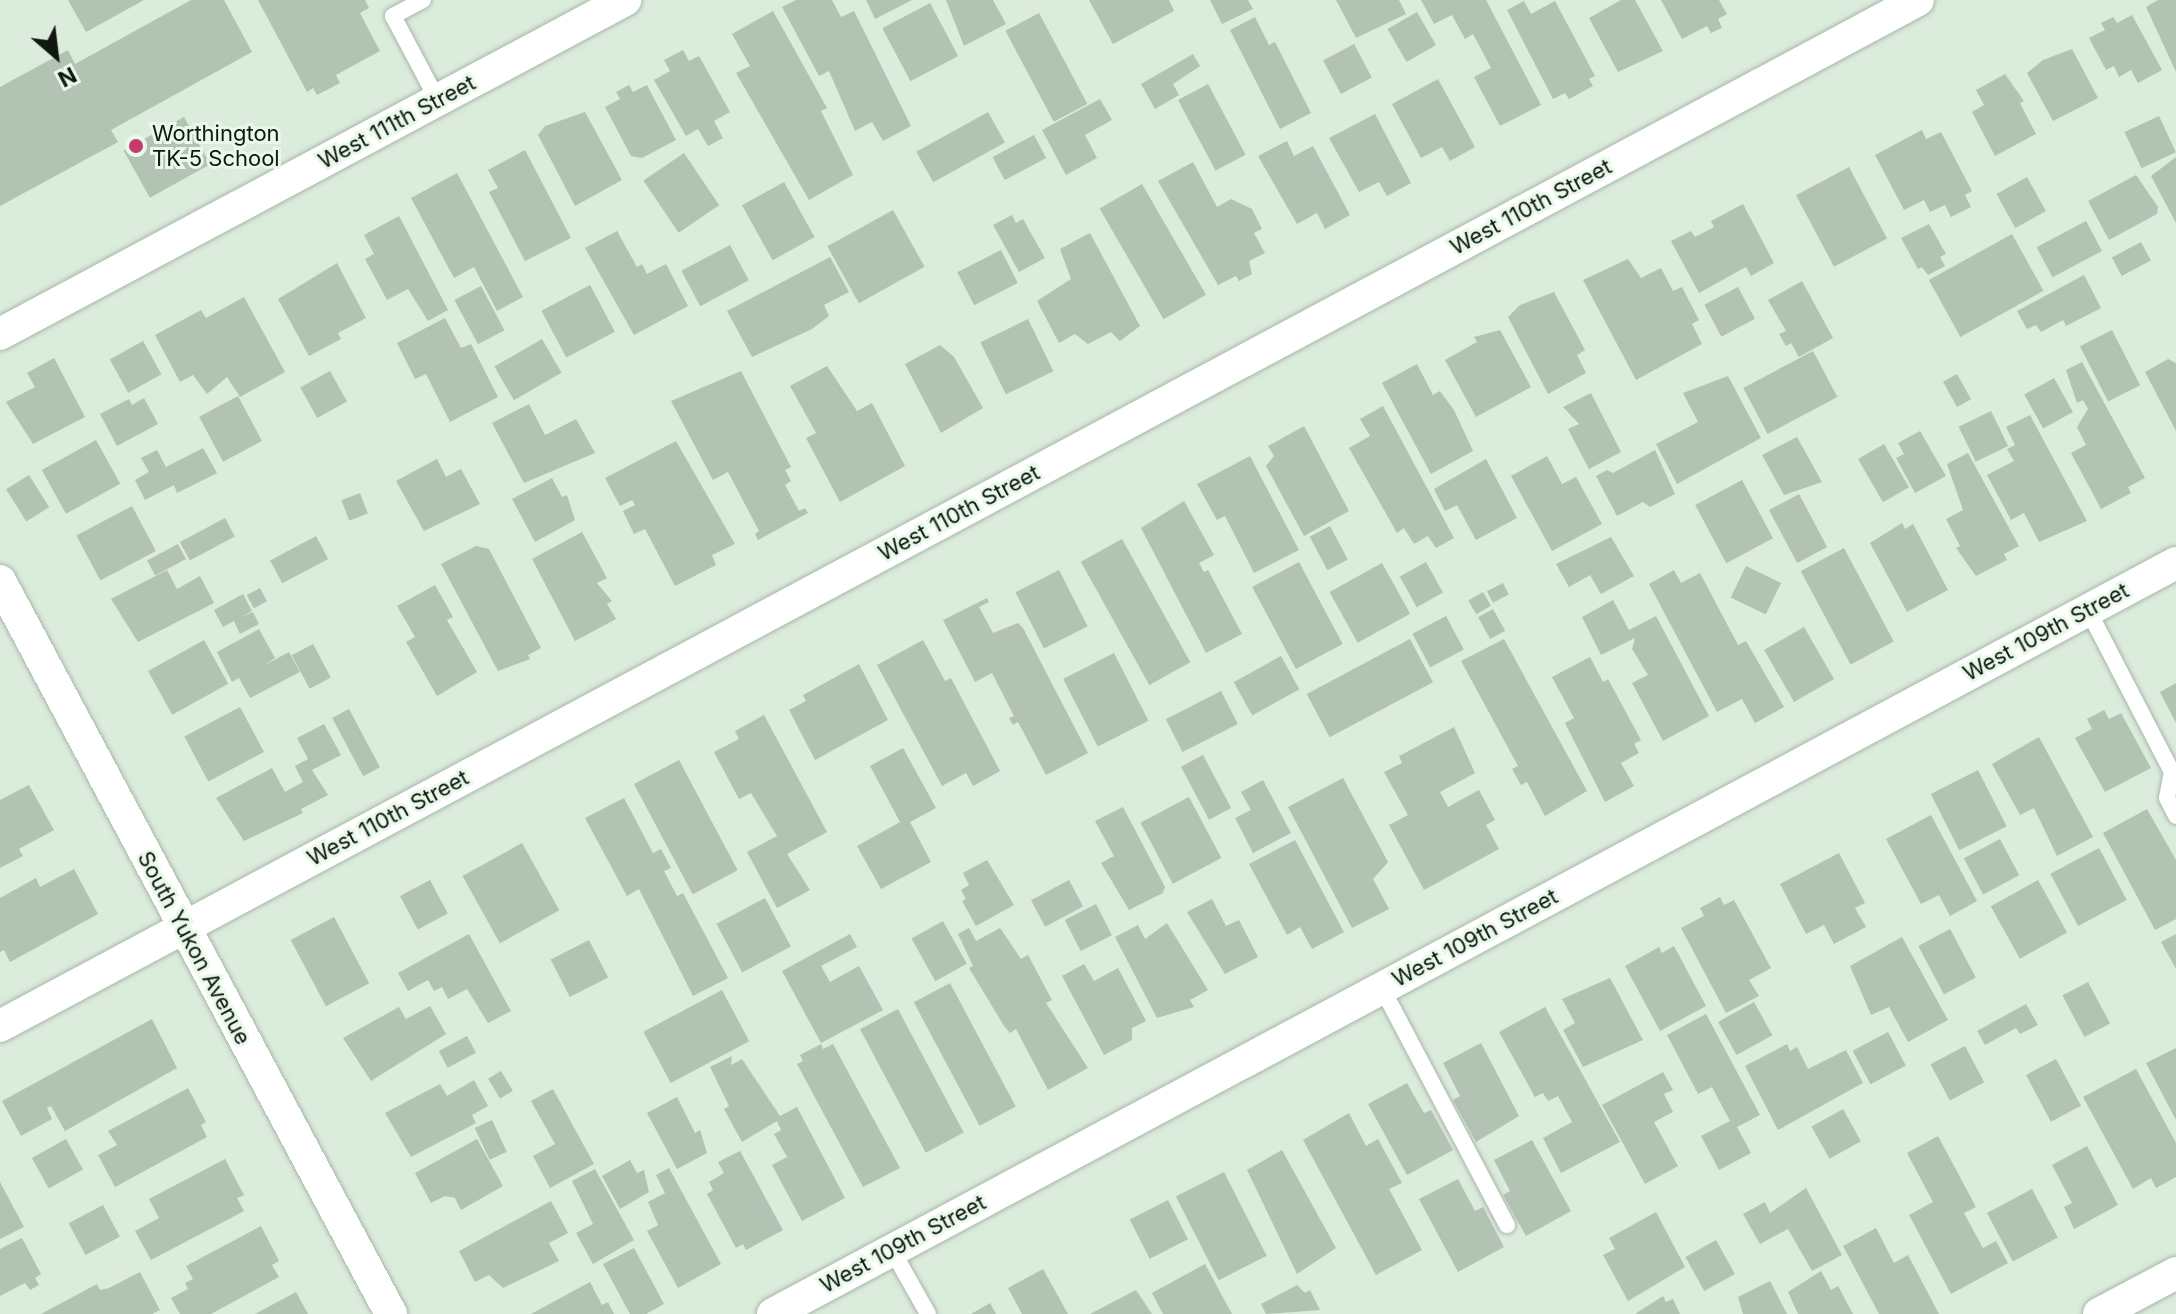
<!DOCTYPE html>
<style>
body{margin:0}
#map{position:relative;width:2176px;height:1314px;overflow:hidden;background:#dbecdc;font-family:Inter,sans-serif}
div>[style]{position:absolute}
.building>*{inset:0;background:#b2c2b3;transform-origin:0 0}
.roads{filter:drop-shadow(0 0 2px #a7b7a8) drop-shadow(0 0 2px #a7b7a8)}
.lane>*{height:16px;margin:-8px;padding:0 8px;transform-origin:8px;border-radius:8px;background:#fff}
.street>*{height:32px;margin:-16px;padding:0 16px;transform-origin:16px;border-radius:16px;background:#fff}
.dots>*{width:22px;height:22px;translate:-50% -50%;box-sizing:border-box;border:4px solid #e9f9e9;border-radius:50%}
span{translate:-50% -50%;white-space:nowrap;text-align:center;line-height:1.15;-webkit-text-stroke:6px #e9f9e9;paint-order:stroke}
.street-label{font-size:22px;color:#101611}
.poi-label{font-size:22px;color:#101611}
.left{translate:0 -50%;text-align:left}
.north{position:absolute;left:16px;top:16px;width:80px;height:80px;-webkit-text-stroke:6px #e9f9e9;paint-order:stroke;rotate:152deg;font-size:22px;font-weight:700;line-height:32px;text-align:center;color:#101611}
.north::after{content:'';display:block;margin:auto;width:28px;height:36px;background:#101611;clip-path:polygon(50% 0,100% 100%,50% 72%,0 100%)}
</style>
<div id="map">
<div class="building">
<i style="clip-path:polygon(68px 0,144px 0,86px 32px)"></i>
<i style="clip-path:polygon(191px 0,224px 0,252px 52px,111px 130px,118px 142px,0 206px,0 87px,68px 50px,75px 64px)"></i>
<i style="clip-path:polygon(258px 0,365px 0,369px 8px,360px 13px,380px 51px,336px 75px,340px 83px,317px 95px,313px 88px,307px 92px)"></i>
<i style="clip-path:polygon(796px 0,832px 0,841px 17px,854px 11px,911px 126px,883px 141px,872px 122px,855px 131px,829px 71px,819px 76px,782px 7px)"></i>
<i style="clip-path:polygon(866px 0,912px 0,875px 19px)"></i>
<i style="clip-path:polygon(946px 0,993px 0,1006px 24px,964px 46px)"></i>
<i style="clip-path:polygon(1089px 0,1169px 0,1174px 11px,1113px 44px)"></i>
<i style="clip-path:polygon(1210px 0,1248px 0,1253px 9px,1222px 24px)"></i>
<i style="clip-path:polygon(1336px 0,1399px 0,1406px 14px,1356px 38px)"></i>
<i style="clip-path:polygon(1421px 0,1486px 0,1541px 105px,1500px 126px,1474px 77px,1491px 68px,1473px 34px,1465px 39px,1452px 15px,1434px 24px)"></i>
<i style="clip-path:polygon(1621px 0,1635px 0,1663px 51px,1618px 72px,1589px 18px)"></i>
<i style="clip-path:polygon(1661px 0,1719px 0,1727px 14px,1718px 19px,1722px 28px,1711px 33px,1707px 26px,1682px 39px)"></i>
<i style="clip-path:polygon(2158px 0,2176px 0,2176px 72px,2146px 7px)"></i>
<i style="clip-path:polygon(1524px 1px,1531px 14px,1555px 1px,1595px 76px,1589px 79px,1593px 86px,1569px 99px,1565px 93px,1553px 99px,1507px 10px)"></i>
<i style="left:930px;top:3px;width:60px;height:54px;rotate:62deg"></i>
<i style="clip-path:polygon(773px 11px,827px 108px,821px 111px,853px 175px,809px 200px,736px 73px,750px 66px,732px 34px)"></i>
<i style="left:1417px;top:12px;width:38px;height:34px;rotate:60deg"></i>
<i style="left:1039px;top:13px;width:103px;height:38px;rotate:62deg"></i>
<i style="clip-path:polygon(2132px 15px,2162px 70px,2138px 83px,2131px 70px,2119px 77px,2114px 66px,2106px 70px,2089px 38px,2105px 30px,2101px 23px,2113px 17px,2117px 23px)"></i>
<i style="clip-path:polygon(1255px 17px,1269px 45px,1275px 42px,1311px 113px,1280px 129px,1230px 30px)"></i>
<i style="left:1354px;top:44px;width:38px;height:35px;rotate:62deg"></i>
<i style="clip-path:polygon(2072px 49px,2098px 98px,2053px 121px,2027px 73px,2043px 60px)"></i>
<i style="clip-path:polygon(683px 50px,689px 61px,699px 56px,730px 112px,714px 121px,723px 138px,708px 146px,698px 129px,686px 136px,654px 80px,670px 71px,664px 60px)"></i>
<i style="clip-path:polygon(1193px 54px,1200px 66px,1173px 84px,1179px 95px,1155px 109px,1141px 84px)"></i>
<i style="clip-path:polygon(2005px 74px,2024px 101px,2020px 103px,2036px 134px,1995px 156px,1972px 112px,1984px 105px,1976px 90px)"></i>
<i style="clip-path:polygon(1438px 79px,1475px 147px,1450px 161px,1442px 147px,1421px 158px,1392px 104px)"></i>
<i style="left:1208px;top:84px;width:80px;height:34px;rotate:62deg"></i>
<i style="clip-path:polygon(629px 85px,633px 92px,647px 85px,676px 140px,642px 158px,631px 156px,605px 107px,620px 99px,616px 92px)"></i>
<i style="clip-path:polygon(1100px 99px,1112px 120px,1085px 135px,1097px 158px,1066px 175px,1042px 130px)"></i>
<i style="clip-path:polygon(585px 112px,622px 180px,575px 206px,538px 135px,545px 126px)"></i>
<i style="left:988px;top:112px;width:35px;height:82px;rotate:61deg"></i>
<i style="clip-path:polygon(1375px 114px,1411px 183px,1387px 196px,1379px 182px,1359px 192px,1329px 138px)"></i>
<i style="left:2159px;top:116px;width:40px;height:38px;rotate:65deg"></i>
<i style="left:184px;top:117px;width:54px;height:69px;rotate:61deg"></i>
<i style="clip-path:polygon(1922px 130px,1926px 139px,1941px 132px,1972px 191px,1965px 195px,1971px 207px,1951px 217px,1945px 205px,1930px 212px,1924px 200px,1904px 210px,1875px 155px)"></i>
<i style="left:1034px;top:135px;width:26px;height:47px;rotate:62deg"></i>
<i style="clip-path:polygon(1287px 141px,1294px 156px,1313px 146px,1350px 215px,1325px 229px,1317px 213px,1297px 224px,1258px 156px)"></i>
<i style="clip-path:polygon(525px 150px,571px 238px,525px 261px,489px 192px,498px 188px,488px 170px)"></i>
<i style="left:684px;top:153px;width:63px;height:49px;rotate:56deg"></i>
<i style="clip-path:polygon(2176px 157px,2176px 223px,2151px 176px)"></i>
<i style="clip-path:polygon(1193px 162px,1217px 207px,1231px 199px,1252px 209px,1262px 229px,1254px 233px,1265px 253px,1249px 261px,1252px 274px,1239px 281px,1236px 276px,1218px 285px,1158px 181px)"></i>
<i style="left:1849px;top:167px;width:81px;height:60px;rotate:62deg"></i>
<i style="clip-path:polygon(457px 173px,523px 297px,497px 311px,474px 267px,454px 278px,411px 198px)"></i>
<i style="clip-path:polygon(2136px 175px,2158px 207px,2157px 214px,2109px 240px,2088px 201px)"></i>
<i style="left:2027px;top:177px;width:39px;height:35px;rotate:61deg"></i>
<i style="left:784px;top:182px;width:63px;height:48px;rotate:61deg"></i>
<i style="left:1142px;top:184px;width:128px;height:49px;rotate:60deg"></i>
<i style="clip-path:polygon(1743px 204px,1774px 263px,1751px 276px,1746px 267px,1699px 293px,1671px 241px,1691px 231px,1695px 237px,1714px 227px,1711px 221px)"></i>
<i style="left:893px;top:210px;width:65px;height:75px;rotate:61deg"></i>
<i style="clip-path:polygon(1012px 215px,1016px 223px,1023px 219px,1045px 258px,1019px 272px,993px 225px)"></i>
<i style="clip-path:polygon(399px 216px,448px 310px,428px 321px,408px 289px,387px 300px,365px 259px,374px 254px,364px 235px)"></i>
<i style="left:2086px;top:221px;width:34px;height:56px;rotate:62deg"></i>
<i style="clip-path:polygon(1929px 224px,1946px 254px,1940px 257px,1945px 266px,1928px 275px,1922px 267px,1918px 269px,1901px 238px)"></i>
<i style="clip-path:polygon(617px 231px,637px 267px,642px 264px,647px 274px,666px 264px,688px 306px,634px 335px,585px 248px)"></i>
<i style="clip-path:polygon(1090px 233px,1140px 326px,1120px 341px,1111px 332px,1088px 344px,1075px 334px,1059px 343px,1037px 301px,1071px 279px,1060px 249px)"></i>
<i style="left:2012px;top:234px;width:65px;height:95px;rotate:61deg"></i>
<i style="left:2141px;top:242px;width:21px;height:33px;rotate:62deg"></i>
<i style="left:730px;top:245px;width:40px;height:55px;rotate:62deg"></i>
<i style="left:1001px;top:250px;width:37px;height:49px;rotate:63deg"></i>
<i style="clip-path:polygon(830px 257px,849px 292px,824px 305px,829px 316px,812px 329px,752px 357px,727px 311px)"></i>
<i style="clip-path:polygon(1628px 259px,1641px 278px,1661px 268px,1673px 291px,1682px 287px,1699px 320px,1692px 324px,1702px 344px,1636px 380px,1583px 280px)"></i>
<i style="clip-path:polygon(337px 263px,366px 318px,338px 333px,341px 339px,309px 356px,278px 299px)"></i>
<i style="clip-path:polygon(2084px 275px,2101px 308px,2066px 326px,2063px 320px,2041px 332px,2036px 325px,2027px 329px,2017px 311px)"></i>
<i style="clip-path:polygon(1802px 281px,1833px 338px,1799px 357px,1791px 343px,1786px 346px,1779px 334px,1786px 331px,1768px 300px)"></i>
<i style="left:590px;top:285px;width:53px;height:55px;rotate:62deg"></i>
<i style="left:481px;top:286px;width:50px;height:30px;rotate:62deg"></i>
<i style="left:1738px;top:287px;width:36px;height:38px;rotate:62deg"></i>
<i style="clip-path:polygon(1554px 292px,1585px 350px,1577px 355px,1586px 373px,1548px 394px,1508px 317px,1520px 305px)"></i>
<i style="clip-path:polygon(244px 297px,285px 372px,240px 397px,227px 377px,207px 394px,193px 375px,180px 382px,155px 335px,201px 310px,206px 318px)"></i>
<i style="clip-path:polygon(445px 318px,461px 348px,471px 344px,498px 397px,450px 422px,426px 374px,415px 379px,397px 343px)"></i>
<i style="left:1028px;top:319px;width:58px;height:53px;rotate:64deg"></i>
<i style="clip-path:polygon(1500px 330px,1531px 387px,1476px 417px,1445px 360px,1477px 342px,1474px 337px)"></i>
<i style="left:2112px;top:330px;width:62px;height:36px;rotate:63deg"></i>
<i style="left:542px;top:339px;width:39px;height:55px;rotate:60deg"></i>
<i style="left:143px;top:341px;width:38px;height:38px;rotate:61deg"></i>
<i style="clip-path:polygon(940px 345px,954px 357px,983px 408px,941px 433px,905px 364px)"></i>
<i style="left:1813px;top:351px;width:52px;height:79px;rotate:62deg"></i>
<i style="clip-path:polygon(54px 358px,85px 417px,33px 444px,6px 402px,35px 387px,27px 373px)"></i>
<i style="clip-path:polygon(2168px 359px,2176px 363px,2176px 431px,2145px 372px)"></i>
<i style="clip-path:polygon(2082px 362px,2145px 478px,2128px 487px,2131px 493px,2101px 509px,2071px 453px,2086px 445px,2077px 427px,2088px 409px,2083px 400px,2077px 403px,2066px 370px)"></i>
<i style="clip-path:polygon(1417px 364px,1433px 395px,1440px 391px,1454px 410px,1473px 451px,1431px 474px,1382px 383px)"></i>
<i style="clip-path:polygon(827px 366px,857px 411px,872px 403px,905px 466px,840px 502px,806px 438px,816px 433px,790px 386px)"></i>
<i style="left:330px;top:371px;width:35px;height:34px;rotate:61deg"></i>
<i style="clip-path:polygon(741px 371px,791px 467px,785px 470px,791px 481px,785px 485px,799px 511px,805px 508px,808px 513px,758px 540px,755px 534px,759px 531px,728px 472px,713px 480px,671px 401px)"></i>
<i style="left:1957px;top:374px;width:29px;height:16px;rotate:61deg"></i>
<i style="clip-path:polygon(1728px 376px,1761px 438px,1677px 484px,1656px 444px,1698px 422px,1683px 393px)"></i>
<i style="left:2054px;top:378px;width:39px;height:34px;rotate:61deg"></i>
<i style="clip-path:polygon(1591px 393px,1621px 452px,1589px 469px,1568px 429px,1579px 424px,1563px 407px)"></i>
<i style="left:238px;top:396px;width:51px;height:44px;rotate:62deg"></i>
<i style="clip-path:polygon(144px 398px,158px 424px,117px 446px,100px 414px,129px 399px,132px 405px)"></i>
<i style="clip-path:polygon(529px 404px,545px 435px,576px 419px,595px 453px,524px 483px,492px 423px)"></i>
<i style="clip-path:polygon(1383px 406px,1454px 538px,1436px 548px,1428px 536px,1414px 544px,1404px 528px,1397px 533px,1349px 448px,1370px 436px,1360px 419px)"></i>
<i style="left:1991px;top:411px;width:39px;height:36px;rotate:64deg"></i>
<i style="clip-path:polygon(2030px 415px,2087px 521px,2039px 542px,2024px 513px,2011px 520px,1987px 475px,2014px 461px,2007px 449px,2015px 445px,2006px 427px)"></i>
<i style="clip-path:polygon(1304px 426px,1349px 511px,1304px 536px,1266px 466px,1274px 456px,1268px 446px)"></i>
<i style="clip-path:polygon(1920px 431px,1946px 476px,1915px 493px,1896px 458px,1904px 454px,1898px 443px)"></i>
<i style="clip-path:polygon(1797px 437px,1822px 482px,1784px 495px,1762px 455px)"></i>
<i style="left:96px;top:440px;width:50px;height:62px;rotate:61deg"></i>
<i style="clip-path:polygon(676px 441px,735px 544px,712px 555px,716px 565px,675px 586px,645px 529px,634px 534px,623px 511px,635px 505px,632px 500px,620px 506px,605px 478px)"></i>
<i style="left:1884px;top:444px;width:50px;height:30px;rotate:60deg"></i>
<i style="clip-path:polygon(203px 448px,217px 473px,177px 493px,174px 485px,145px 500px,135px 480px,149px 472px,141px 458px,157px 450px,166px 467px)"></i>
<i style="clip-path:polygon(1655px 450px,1675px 494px,1650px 507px,1643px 502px,1617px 516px,1596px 476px,1607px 470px,1613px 473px)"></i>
<i style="clip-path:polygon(1968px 453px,2019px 546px,2004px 554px,2007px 560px,1976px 576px,1956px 548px,1960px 546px,1946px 519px,1963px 510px,1947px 464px)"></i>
<i style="clip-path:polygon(1250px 456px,1299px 550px,1254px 573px,1225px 516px,1217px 520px,1197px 484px)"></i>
<i style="clip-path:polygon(1547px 456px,1562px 484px,1576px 477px,1602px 524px,1552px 551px,1511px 476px)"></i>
<i style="clip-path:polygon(437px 459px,446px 477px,461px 469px,480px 504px,424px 531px,396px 481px)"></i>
<i style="clip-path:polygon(1486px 459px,1517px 518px,1476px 540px,1457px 505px,1445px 511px,1434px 489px)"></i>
<i style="left:29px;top:475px;width:38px;height:27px;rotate:58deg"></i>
<i style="clip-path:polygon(552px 478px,562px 497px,567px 495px,575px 520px,535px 542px,512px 499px)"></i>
<i style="left:1742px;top:480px;width:66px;height:53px;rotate:62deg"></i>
<i style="left:360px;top:493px;width:22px;height:20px;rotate:69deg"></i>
<i style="left:1799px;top:494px;width:60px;height:34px;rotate:62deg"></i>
<i style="clip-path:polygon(1184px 501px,1214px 555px,1199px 563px,1204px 572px,1208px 570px,1242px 634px,1206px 653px,1141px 528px)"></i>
<i style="left:132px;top:506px;width:51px;height:63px;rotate:62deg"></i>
<i style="left:225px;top:518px;width:21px;height:51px;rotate:62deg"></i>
<i style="clip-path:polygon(1902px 523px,1905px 529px,1913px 524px,1948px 590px,1907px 612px,1870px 543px)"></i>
<i style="left:1330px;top:526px;width:38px;height:23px;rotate:62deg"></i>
<i style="clip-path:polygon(582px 532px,607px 578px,597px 583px,612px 601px,607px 604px,616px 619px,575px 641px,532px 559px)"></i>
<i style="left:316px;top:536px;width:26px;height:52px;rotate:62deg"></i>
<i style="clip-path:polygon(1611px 537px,1634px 576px,1601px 594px,1590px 575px,1569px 587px,1556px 564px)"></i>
<i style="left:1122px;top:539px;width:141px;height:47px;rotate:61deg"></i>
<i style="left:178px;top:544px;width:17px;height:35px;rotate:62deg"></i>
<i style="clip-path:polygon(476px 546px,489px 549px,541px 648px,528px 655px,530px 659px,498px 671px,441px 564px)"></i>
<i style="left:1844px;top:548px;width:106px;height:49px;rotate:62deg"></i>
<i style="left:1299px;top:562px;width:93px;height:53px;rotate:62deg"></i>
<i style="left:1426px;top:562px;width:35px;height:30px;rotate:61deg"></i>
<i style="left:1382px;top:563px;width:58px;height:60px;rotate:61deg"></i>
<i style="left:1746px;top:566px;width:39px;height:35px;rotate:26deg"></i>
<i style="clip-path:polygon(167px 570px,177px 589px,200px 576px,214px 603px,138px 642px,111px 599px)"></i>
<i style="left:1059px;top:570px;width:63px;height:49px;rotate:63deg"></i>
<i style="clip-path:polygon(1674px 570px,1681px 583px,1700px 573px,1738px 645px,1746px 641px,1784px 707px,1755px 723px,1742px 699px,1717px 712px,1649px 584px)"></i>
<i style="left:1503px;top:583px;width:13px;height:18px;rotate:63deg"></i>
<i style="clip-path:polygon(435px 585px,453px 617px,447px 620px,477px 672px,437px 696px,406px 642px,415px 637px,397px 606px)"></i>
<i style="left:260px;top:588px;width:15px;height:15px;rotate:62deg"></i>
<i style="left:1483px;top:592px;width:16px;height:17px;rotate:60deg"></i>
<i style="clip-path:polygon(243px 594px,252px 611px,241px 617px,253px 612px,259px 624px,240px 634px,234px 621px,223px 627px,214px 610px)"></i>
<i style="clip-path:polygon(987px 598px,989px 602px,979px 607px,993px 633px,1018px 623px,1023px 628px,1088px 753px,1046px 775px,1018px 722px,1013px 725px,1009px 718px,1014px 716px,992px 673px,975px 682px,943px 620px)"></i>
<i style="clip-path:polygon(1613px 600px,1629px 630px,1656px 616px,1709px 716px,1663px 741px,1632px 683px,1648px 675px,1632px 649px,1635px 638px,1601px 655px,1582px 617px)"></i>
<i style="left:1493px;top:609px;width:25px;height:17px;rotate:61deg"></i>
<i style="left:1446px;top:616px;width:38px;height:38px;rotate:62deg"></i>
<i style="left:1804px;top:627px;width:60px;height:46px;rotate:60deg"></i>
<i style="clip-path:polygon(259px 629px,275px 658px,263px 666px,289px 652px,300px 672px,250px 698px,239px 678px,232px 682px,217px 652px)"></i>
<i style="left:1410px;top:639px;width:49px;height:117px;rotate:62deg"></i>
<i style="clip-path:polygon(1504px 639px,1587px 791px,1545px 816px,1527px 782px,1521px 785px,1512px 769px,1518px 766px,1461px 661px)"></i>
<i style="left:204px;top:640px;width:50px;height:64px;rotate:61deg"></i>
<i style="clip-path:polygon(923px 640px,945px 681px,951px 678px,1000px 771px,973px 786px,966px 773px,942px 786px,877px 665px)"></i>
<i style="left:313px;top:644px;width:38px;height:24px;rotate:62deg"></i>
<i style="left:1114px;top:653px;width:76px;height:57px;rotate:63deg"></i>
<i style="left:1281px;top:656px;width:38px;height:54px;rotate:61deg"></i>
<i style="clip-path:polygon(1590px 657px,1603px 682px,1608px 679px,1641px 740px,1634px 744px,1639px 753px,1621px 763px,1634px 786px,1605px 802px,1565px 723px,1574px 718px,1552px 677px)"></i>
<i style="clip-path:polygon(859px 664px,888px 720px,815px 760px,789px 710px,806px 701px,803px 695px)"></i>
<i style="clip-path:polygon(2176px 683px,2176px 723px,2160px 692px)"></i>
<i style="left:1221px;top:691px;width:37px;height:62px;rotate:63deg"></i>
<i style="left:240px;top:707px;width:51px;height:63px;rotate:62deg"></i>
<i style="left:349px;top:709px;width:66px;height:19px;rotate:62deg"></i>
<i style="clip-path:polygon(2104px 710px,2109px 719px,2121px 713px,2151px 768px,2105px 792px,2075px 738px,2092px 729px,2087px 719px)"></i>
<i style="clip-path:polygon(764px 715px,827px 832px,787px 854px,810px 890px,777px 908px,747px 852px,777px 836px,751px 793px,739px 799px,714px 752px,739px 739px,735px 731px)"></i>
<i style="clip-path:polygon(324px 724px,341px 755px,312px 770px,328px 795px,301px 809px,303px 813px,244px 841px,216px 798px,272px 768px,285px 792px,303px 782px,295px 766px,308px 759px,297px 738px)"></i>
<i style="clip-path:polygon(1454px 727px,1475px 773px,1440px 792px,1448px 807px,1479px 790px,1495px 820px,1486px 825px,1499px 849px,1424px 890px,1389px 825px,1408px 815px,1384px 772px,1402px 763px,1399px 756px)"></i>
<i style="clip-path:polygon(2039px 737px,2093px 837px,2057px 856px,2034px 808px,2020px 815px,1992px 764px)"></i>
<i style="clip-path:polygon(903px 748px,936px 808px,910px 822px,931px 862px,881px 889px,857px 846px,900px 822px,870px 766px)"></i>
<i style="left:1203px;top:755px;width:60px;height:25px;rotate:62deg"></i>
<i style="left:679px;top:760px;width:125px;height:51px;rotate:62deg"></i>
<i style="left:1978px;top:770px;width:63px;height:53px;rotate:63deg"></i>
<i style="clip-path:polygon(1343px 778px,1388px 862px,1373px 879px,1389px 909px,1352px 928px,1288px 807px)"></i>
<i style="clip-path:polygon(1263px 780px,1291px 833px,1253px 853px,1235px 818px,1251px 810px,1241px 792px)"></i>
<i style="clip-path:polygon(29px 785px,54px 830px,19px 849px,23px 856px,0 868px,0 800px)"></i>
<i style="left:1189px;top:797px;width:69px;height:55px;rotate:62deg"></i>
<i style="clip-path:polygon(624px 798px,653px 853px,661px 849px,671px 868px,664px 871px,677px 896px,683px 893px,728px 978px,693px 996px,639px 889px,627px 896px,585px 818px)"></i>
<i style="clip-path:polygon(1123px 807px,1165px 887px,1163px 893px,1129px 910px,1101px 863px,1114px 856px,1095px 821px)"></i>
<i style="clip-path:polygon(2147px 809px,2176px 860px,2176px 919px,2155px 930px,2103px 833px)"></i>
<i style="clip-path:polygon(1931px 815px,1977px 901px,1950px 916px,1939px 895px,1921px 904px,1886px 839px)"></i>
<i style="left:2000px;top:839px;width:41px;height:41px;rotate:62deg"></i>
<i style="clip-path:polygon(1295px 840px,1344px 932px,1312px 949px,1300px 927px,1287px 935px,1249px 864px)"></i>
<i style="left:522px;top:843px;width:77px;height:68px;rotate:61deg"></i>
<i style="left:2099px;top:848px;width:59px;height:55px;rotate:62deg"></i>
<i style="clip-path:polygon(1839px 853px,1865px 903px,1855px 908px,1866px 927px,1834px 944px,1824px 925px,1806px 934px,1780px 884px)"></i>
<i style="clip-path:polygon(987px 860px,1014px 905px,976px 926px,962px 901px,966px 899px,961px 890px,969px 885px,963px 873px)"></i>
<i style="clip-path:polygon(74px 869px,98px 914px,10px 962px,4px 950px,0 952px,0 898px,36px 878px,40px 887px)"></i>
<i style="left:430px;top:880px;width:38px;height:34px;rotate:62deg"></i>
<i style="left:1069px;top:880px;width:30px;height:43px;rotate:62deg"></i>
<i style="left:2038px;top:880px;width:60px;height:54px;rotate:61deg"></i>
<i style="clip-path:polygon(1720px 897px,1724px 905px,1734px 900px,1771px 968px,1749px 980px,1759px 996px,1726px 1013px,1681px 928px,1704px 916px,1700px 908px)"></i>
<i style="left:765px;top:898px;width:55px;height:55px;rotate:62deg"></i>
<i style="clip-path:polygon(1212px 899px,1226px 926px,1239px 920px,1258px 957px,1225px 974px,1187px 912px)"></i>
<i style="left:1096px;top:904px;width:35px;height:35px;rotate:63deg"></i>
<i style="left:334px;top:917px;width:75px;height:49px;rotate:62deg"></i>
<i style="left:943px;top:921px;width:49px;height:36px;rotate:61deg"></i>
<i style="clip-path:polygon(1167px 923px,1208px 990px,1190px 1000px,1194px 1007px,1157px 1018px,1115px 937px,1138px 925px,1145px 939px)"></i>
<i style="clip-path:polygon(969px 928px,976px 941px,1000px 928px,1021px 959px,1028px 955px,1052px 1000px,1046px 1003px,1088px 1068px,1048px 1090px,1016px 1029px,1010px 1033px,1004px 1026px,969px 968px,973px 966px,958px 934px)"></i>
<i style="left:1950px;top:929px;width:55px;height:36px;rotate:62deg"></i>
<i style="clip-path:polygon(469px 934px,511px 1011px,488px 1023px,467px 989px,448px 999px,442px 987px,434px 991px,428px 980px,408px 991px,398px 973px)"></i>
<i style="clip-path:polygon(850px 934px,857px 947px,821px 966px,830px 982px,859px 966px,883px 1010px,821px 1043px,782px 971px)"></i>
<i style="clip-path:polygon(2176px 934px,2176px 969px,2161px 942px)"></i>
<i style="clip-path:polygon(1902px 937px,1948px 1020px,1908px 1042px,1889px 1007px,1871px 1015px,1850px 966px)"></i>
<i style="left:589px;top:940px;width:42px;height:43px;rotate:63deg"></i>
<i style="clip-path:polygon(1674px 946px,1706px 1006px,1660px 1031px,1625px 966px,1659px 947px,1662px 953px)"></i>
<i style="clip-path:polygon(1084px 964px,1094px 981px,1118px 968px,1146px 1021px,1132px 1028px,1132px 1040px,1104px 1055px,1062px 976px)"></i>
<i style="clip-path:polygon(1610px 978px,1643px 1040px,1583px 1067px,1563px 1030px,1575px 1023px,1562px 999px)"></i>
<i style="left:2088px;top:982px;width:47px;height:29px;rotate:62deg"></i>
<i style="left:950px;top:983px;width:140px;height:41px;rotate:62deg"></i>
<i style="left:722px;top:990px;width:58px;height:89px;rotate:62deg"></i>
<i style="left:1754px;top:1002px;width:38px;height:41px;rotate:61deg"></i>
<i style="clip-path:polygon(2026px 1004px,2038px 1025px,2020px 1034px,2016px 1028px,1985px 1045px,1977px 1031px)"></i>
<i style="clip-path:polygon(430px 1006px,446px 1034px,371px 1081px,343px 1038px,399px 1007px,406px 1019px)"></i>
<i style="clip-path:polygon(1545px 1007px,1620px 1142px,1561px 1173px,1543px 1138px,1572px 1122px,1558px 1096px,1548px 1101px,1543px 1093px,1535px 1097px,1499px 1032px)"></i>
<i style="left:898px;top:1009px;width:140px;height:43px;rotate:62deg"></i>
<i style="clip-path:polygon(1706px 1014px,1760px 1115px,1737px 1127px,1751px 1153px,1719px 1170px,1701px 1136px,1730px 1121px,1712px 1087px,1698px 1094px,1667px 1035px)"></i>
<i style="clip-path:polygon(152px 1019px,177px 1068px,65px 1131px,51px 1106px,47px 1108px,52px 1119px,21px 1136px,2px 1101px)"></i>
<i style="left:1888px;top:1032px;width:38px;height:40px;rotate:62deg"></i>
<i style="left:467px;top:1036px;width:19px;height:32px;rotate:62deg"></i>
<i style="clip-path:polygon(1481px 1043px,1519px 1116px,1476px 1142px,1453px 1100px,1460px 1096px,1443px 1063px)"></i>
<i style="clip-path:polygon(821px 1044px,823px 1049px,833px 1044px,900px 1168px,863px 1187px,797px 1064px,803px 1061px,800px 1055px)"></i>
<i style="clip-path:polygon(1787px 1044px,1790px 1051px,1797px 1047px,1808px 1069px,1846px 1050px,1863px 1083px,1778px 1130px,1745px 1066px)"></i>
<i style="left:1965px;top:1046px;width:41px;height:39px;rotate:62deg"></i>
<i style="clip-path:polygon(2176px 1048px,2176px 1120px,2146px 1063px)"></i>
<i style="clip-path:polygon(732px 1056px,731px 1065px,742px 1059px,780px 1116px,797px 1107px,845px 1198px,802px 1221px,772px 1165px,787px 1157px,774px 1134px,781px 1130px,777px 1121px,742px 1142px,724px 1109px,729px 1106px,710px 1067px)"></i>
<i style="left:2056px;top:1059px;width:53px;height:34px;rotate:62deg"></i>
<i style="clip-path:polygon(2136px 1069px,2176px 1143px,2176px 1177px,2156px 1188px,2151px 1178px,2133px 1189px,2083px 1097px)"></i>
<i style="left:501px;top:1071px;width:23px;height:15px;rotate:59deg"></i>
<i style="clip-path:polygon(1663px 1072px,1673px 1090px,1664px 1094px,1673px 1112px,1654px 1122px,1678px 1166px,1645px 1184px,1602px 1105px)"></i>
<i style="clip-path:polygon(474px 1080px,488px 1106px,472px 1115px,476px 1123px,411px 1157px,385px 1113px,440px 1084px,447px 1096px)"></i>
<i style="clip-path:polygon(1407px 1083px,1424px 1113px,1431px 1110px,1453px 1150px,1407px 1175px,1368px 1104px)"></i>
<i style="clip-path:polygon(188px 1088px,206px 1122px,201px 1125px,207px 1137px,115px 1187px,98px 1155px,117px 1145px,108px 1131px)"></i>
<i style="clip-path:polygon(553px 1089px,594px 1164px,550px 1188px,533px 1156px,555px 1144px,531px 1101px)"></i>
<i style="clip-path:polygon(677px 1097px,695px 1133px,700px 1130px,707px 1153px,677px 1169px,647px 1113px)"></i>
<i style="left:1843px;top:1109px;width:37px;height:36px;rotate:61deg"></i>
<i style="clip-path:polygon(1349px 1113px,1366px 1146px,1378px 1139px,1402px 1183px,1389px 1189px,1422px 1250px,1376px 1275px,1303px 1140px)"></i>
<i style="left:492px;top:1120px;width:35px;height:19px;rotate:65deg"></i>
<i style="clip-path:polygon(1938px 1136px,1976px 1207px,1964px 1213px,1983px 1248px,1996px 1241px,2008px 1263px,1951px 1294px,1909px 1215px,1933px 1202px,1907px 1153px)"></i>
<i style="left:66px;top:1139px;width:35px;height:39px;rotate:61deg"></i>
<i style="clip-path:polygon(477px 1139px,503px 1186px,461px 1210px,455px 1198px,445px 1196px,431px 1203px,415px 1173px)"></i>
<i style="clip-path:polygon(1532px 1140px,1571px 1211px,1526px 1236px,1503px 1195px,1510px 1191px,1494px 1160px)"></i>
<i style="clip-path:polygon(2087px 1146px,2118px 1205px,2074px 1229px,2064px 1207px,2072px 1203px,2052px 1165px)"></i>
<i style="clip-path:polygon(1282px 1150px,1336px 1248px,1297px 1274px,1247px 1170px)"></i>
<i style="clip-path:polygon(740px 1151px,783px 1230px,746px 1250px,743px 1244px,736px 1248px,707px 1194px,713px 1190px,709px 1182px,724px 1173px,718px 1162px)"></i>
<i style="clip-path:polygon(225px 1159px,244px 1195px,237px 1198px,244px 1211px,151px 1260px,135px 1231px,159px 1218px,149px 1199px)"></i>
<i style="clip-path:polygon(630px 1160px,637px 1173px,644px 1170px,649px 1192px,620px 1209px,602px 1176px)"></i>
<i style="clip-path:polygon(669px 1168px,721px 1264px,678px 1288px,647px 1231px,658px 1225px,648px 1202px,665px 1193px,656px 1175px)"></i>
<i style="clip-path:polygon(595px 1169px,634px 1240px,593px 1264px,576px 1233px,593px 1224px,572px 1181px)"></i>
<i style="left:1224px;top:1172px;width:94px;height:54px;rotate:63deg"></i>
<i style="clip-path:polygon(1458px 1179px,1475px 1211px,1483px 1207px,1504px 1247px,1458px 1272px,1419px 1199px)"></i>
<i style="clip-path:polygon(0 1182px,24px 1227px,0 1239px)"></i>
<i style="clip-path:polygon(1806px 1188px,1842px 1255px,1812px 1271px,1788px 1229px,1760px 1244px,1743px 1214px,1765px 1202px,1770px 1213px)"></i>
<i style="left:2032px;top:1189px;width:55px;height:51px;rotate:62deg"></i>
<i style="left:1168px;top:1200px;width:44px;height:43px;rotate:63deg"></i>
<i style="clip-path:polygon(551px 1201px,568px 1233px,549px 1243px,559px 1261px,503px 1288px,489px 1275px,475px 1282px,459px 1251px)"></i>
<i style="left:103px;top:1205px;width:36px;height:39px;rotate:62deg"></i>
<i style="clip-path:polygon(1656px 1212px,1685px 1267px,1628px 1301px,1603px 1255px,1615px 1249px,1609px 1238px)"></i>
<i style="clip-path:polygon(261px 1226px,279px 1261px,272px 1265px,279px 1277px,211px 1314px,180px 1314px,171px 1298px,188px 1289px,185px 1283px,193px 1279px,186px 1266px)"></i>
<i style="clip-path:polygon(1876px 1228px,1894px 1263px,1908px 1255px,1939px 1314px,1879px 1314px,1843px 1246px)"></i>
<i style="clip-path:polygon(22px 1238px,41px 1274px,35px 1278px,39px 1285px,30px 1290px,25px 1283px,0 1296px,0 1249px)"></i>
<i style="left:1716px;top:1240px;width:39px;height:35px;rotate:61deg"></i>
<i style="clip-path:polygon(634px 1248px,664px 1304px,646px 1314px,630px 1314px,603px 1264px)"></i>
<i style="clip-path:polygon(1205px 1264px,1232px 1314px,1163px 1314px,1152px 1293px)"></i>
<i style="clip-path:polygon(1043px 1269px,1068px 1314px,1022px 1314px,1008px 1288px)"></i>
<i style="clip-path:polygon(1821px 1271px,1831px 1290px,1838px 1286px,1853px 1314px,1798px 1314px,1788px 1292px)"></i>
<i style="clip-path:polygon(140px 1272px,160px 1310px,152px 1314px,41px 1314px,97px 1284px,100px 1290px,109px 1288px)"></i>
<i style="clip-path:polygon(1770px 1281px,1787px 1314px,1743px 1314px,1738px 1297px)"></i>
<i style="clip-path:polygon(590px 1282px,602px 1305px,608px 1302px,614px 1314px,531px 1314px)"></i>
<i style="clip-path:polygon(1297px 1285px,1305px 1293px,1310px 1290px,1320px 1310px,1266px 1314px,1261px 1304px)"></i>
<i style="clip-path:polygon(1136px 1290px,1152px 1314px,1090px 1314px)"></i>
<i style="clip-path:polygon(296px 1292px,308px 1314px,255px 1314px)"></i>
<i style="clip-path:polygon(1663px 1296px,1666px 1302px,1673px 1299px,1680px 1314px,1635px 1314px)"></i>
<i style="clip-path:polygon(990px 1303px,996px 1314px,971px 1314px)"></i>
</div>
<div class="roads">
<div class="lane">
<i style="left:423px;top:0;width:34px;rotate:152deg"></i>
<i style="left:393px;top:16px;width:96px;rotate:62.1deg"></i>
<i style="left:2088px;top:610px;width:182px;rotate:62.6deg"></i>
<i style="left:2172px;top:772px;width:26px;rotate:101deg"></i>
<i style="left:2167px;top:798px;width:20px;rotate:63deg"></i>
<i style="left:1382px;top:988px;width:268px;rotate:62.2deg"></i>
<i style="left:892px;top:1250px;width:73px;rotate:60.6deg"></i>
</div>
<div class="street">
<i style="left:0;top:334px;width:709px;rotate:-28.12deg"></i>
<i style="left:0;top:581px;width:831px;rotate:61.92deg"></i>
<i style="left:0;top:1026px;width:2175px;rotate:-28.14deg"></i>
<i style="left:773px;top:1314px;width:1591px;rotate:-28.16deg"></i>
<i style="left:2099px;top:1314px;width:87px;rotate:-28deg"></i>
</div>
</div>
<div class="dots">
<i style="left:136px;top:146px;background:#c63a6c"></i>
</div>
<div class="street-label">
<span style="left:397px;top:122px;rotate:-28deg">West 111th Street</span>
<span style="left:1531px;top:207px;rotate:-28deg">West 110th Street</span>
<span style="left:959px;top:513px;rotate:-28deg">West 110th Street</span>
<span style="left:2046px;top:632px;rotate:-28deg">West 109th Street</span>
<span style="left:388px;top:818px;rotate:-28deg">West 110th Street</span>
<span style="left:1475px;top:938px;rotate:-28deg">West 109th Street</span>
<span style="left:194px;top:948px;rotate:62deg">South Yukon Avenue</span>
<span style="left:903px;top:1244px;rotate:-28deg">West 109th Street</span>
</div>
<div class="poi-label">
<span class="left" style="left:152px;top:146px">Worthington<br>TK-5 School</span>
</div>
<div class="north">N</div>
</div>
